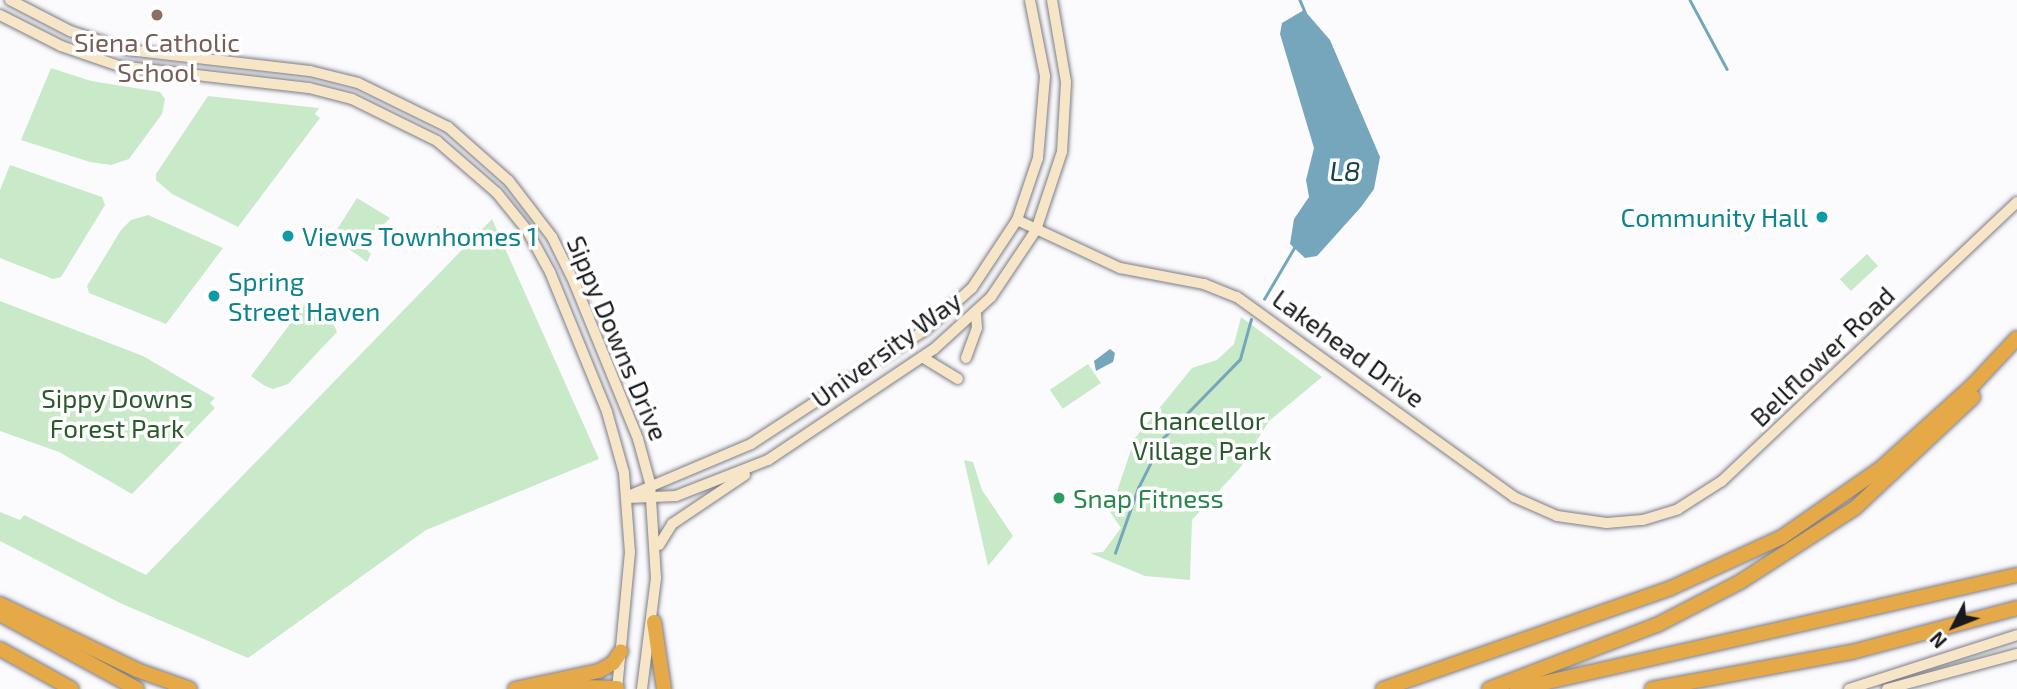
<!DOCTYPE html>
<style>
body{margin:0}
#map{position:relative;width:2017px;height:689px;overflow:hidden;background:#fbfbfe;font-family:"Exo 2",sans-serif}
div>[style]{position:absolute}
.green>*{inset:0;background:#c8eac8;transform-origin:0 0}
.water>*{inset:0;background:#75a6bc}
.stream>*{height:2.5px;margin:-1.25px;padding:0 1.25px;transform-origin:1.25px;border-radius:1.25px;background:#75a6bc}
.roads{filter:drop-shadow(0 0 2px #7c7d87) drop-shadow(0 0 2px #7c7d87)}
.secondary>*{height:10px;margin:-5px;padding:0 5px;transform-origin:5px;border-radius:5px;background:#f7e5c8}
.highway>*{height:14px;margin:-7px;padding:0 7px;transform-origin:7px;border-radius:7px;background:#e5a947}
.dots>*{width:19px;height:19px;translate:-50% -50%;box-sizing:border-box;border:4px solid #fff;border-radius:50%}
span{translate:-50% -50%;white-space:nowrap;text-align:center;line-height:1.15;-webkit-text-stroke:7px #fff;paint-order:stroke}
.education-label{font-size:26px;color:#785e54}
.culture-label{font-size:26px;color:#0d838f}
.right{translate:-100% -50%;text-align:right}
.left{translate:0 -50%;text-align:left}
.street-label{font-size:26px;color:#19191d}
.park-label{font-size:26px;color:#295a2c}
.leisure-label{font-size:26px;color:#27864d}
.water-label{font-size:28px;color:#154151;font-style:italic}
.north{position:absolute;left:1919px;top:591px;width:70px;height:70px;-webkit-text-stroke:5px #fff;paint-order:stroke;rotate:228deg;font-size:19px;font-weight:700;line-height:28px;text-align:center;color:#19191d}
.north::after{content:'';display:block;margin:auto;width:24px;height:32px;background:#19191d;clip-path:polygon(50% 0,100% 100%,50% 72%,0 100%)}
</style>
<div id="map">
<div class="green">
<i style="clip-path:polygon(51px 68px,91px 81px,160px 92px,165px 99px,162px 114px,129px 159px,111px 165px,90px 162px,21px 140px)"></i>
<i style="clip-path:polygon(208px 96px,319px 108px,315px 114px,320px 118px,238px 227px,172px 194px,156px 180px,156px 174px)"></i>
<i style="clip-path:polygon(10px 165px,102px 197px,105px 205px,61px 277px,53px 279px,0 258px,0 190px)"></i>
<i style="clip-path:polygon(357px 198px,390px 218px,363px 246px,371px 254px,367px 262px,341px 243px,336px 231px)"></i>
<i style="clip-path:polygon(148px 215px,223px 248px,166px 324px,89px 293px,87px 286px,121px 230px,131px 220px)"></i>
<i style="clip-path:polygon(492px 219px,599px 459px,426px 530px,248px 658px,120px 603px,0 541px,0 512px,20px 520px,24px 515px,146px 575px)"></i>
<i style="left:1867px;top:254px;width:16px;height:37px;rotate:47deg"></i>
<i style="clip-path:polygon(0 301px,143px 356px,215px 398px,210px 403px,215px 408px,132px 494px,59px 452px,0 431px)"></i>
<i style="clip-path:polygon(305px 304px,333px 323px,337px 332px,288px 384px,273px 389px,265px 386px,251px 376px)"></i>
<i style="clip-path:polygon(1241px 317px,1322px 377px,1269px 421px,1240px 468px,1192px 520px,1190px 580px,1145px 576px,1090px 553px,1103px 552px,1121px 528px,1110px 512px,1135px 438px,1192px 368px,1217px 360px,1234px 344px)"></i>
<i style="left:1088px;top:364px;width:23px;height:46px;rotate:56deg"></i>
<i style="clip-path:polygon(964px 460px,973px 462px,982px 490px,1013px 536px,988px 566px)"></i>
</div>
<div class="water">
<i style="clip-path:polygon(1304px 10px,1330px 40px,1380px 157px,1374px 189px,1361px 207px,1317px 256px,1305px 258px,1290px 244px,1294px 219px,1309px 197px,1306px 180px,1314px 148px,1280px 34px,1282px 23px)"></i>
<i style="clip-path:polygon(1110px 349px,1115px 353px,1113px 362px,1096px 371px,1094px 361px)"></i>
</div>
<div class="stream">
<i style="left:1300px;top:0;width:13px;rotate:67deg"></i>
<i style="left:1690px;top:0;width:78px;rotate:61.8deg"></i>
<i style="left:1264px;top:299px;width:59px;rotate:-59.5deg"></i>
<i style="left:1115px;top:553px;width:69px;rotate:-70.5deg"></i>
<i style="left:1138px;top:488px;width:56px;rotate:-63.4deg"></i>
<i style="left:1163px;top:438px;width:110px;rotate:-45.7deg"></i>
<i style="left:1240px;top:359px;width:41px;rotate:-74.6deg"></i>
</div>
<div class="roads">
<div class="secondary">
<i style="left:10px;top:0;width:68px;rotate:27.3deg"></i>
<i style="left:70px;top:31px;width:61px;rotate:18.1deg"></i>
<i style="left:128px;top:50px;width:183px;rotate:6.6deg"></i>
<i style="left:310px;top:71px;width:49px;rotate:14deg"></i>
<i style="left:358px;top:83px;width:100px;rotate:26.1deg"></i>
<i style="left:448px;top:127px;width:81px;rotate:41.5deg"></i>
<i style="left:509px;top:181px;width:71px;rotate:52.5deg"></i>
<i style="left:552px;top:237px;width:50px;rotate:63.9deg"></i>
<i style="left:574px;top:282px;width:170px;rotate:67.8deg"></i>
<i style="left:638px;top:439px;width:46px;rotate:74.7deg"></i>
<i style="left:650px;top:483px;width:95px;rotate:86.4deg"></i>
<i style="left:656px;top:578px;width:112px;rotate:97.2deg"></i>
<i style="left:0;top:15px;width:68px;rotate:26.9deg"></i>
<i style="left:61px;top:46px;width:61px;rotate:19deg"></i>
<i style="left:119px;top:66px;width:191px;rotate:6.6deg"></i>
<i style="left:309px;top:88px;width:44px;rotate:14.3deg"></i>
<i style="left:352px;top:99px;width:95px;rotate:26.3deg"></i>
<i style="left:437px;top:141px;width:79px;rotate:40.9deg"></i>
<i style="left:497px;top:193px;width:48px;rotate:51deg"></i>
<i style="left:527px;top:230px;width:48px;rotate:61.3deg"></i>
<i style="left:550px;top:272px;width:151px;rotate:67.8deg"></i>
<i style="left:607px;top:412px;width:63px;rotate:74.4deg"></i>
<i style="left:624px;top:473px;width:79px;rotate:85.7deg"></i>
<i style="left:630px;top:552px;width:138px;rotate:95.4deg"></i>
<i style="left:1017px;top:220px;width:114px;rotate:25deg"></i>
<i style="left:1120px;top:268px;width:86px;rotate:10.8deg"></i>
<i style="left:1204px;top:284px;width:35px;rotate:22deg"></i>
<i style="left:1237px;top:297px;width:342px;rotate:35.8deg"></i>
<i style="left:1514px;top:497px;width:47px;rotate:23.8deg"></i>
<i style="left:1557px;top:516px;width:50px;rotate:8deg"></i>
<i style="left:1607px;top:523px;width:36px;rotate:-5deg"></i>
<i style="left:1643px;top:520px;width:37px;rotate:-17deg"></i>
<i style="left:1678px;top:509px;width:52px;rotate:-32.5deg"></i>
<i style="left:1722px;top:481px;width:406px;rotate:-43.4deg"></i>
<i style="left:922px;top:357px;width:42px;rotate:31.4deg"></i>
<i style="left:966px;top:358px;width:32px;rotate:-70deg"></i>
<i style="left:977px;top:328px;width:14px;rotate:-94deg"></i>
<i style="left:628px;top:496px;width:134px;rotate:-22.9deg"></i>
<i style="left:751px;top:444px;width:207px;rotate:-33.2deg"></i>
<i style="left:924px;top:331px;width:64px;rotate:-41.9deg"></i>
<i style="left:972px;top:288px;width:82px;rotate:-56.5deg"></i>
<i style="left:1017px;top:220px;width:65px;rotate:-71.3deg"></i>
<i style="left:1038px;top:158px;width:82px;rotate:-85.1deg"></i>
<i style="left:1045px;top:76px;width:77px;rotate:-101.2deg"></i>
<i style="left:628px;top:498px;width:48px;rotate:-2.4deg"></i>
<i style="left:676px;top:496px;width:99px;rotate:-21.4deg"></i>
<i style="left:768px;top:460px;width:200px;rotate:-33.8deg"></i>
<i style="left:934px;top:349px;width:77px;rotate:-42.4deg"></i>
<i style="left:991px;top:297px;width:81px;rotate:-56.1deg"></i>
<i style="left:1036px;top:230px;width:82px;rotate:-71.6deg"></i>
<i style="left:1062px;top:152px;width:70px;rotate:-86.7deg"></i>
<i style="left:1066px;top:82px;width:83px;rotate:-99.7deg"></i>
<i style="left:659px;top:545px;width:25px;rotate:-58deg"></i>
<i style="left:672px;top:524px;width:88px;rotate:-33.9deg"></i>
<i style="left:1849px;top:689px;width:176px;rotate:-17.8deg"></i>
<i style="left:1887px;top:689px;width:135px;rotate:-15.1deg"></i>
</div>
<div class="highway">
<i style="left:0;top:604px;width:152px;rotate:25.7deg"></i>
<i style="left:137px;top:670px;width:56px;rotate:19.7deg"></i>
<i style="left:0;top:614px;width:156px;rotate:28.7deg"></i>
<i style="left:654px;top:622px;width:68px;rotate:81.5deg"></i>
<i style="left:0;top:649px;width:82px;rotate:29.1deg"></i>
<i style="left:553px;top:686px;width:64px;rotate:1.8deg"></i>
<i style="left:515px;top:689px;width:86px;rotate:-12.1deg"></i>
<i style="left:599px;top:671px;width:16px;rotate:-30deg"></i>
<i style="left:613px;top:663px;width:14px;rotate:-56deg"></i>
<i style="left:1383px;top:689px;width:305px;rotate:-19.3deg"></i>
<i style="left:1671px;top:588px;width:122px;rotate:-24.7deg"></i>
<i style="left:1782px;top:537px;width:119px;rotate:-34.8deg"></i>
<i style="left:1880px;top:469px;width:125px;rotate:-42.1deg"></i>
<i style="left:1973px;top:385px;width:64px;rotate:-46.9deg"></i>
<i style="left:1489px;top:689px;width:180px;rotate:-20.9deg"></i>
<i style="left:1657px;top:625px;width:93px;rotate:-27.4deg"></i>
<i style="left:1740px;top:582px;width:137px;rotate:-32.8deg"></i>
<i style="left:1855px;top:508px;width:162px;rotate:-43.2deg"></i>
<i style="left:1517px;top:689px;width:513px;rotate:-12.84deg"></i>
<i style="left:1652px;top:689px;width:203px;rotate:-10.5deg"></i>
<i style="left:1852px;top:652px;width:171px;rotate:-14.9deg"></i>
</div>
</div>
<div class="dots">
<i style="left:157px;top:15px;background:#8d6e63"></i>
<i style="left:1822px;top:217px;background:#0f9aa8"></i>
<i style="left:288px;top:236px;background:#0f9aa8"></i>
<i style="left:214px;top:296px;background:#0f9aa8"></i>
<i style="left:1059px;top:498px;background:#2e9e5b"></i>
</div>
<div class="education-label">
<span style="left:157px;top:57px">Siena Catholic<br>School</span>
</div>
<div class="culture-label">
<span class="right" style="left:1808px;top:217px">Community Hall</span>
<span class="left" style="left:302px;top:236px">Views Townhomes 1</span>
<span class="left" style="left:228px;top:296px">Spring<br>Street Haven</span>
</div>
<div class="street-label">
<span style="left:618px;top:338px;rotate:67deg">Sippy Downs Drive</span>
<span style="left:1349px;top:348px;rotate:36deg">Lakehead Drive</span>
<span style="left:886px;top:349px;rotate:-36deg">University Way</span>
<span style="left:1822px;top:356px;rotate:-44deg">Bellflower Road</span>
</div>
<div class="park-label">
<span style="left:117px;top:413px">Sippy Downs<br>Forest Park</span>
<span style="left:1202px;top:435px">Chancellor<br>Village Park</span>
</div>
<div class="leisure-label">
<span class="left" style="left:1073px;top:498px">Snap Fitness</span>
</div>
<div class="water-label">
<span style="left:1345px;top:170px">L8</span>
</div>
<div class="north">N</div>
</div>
